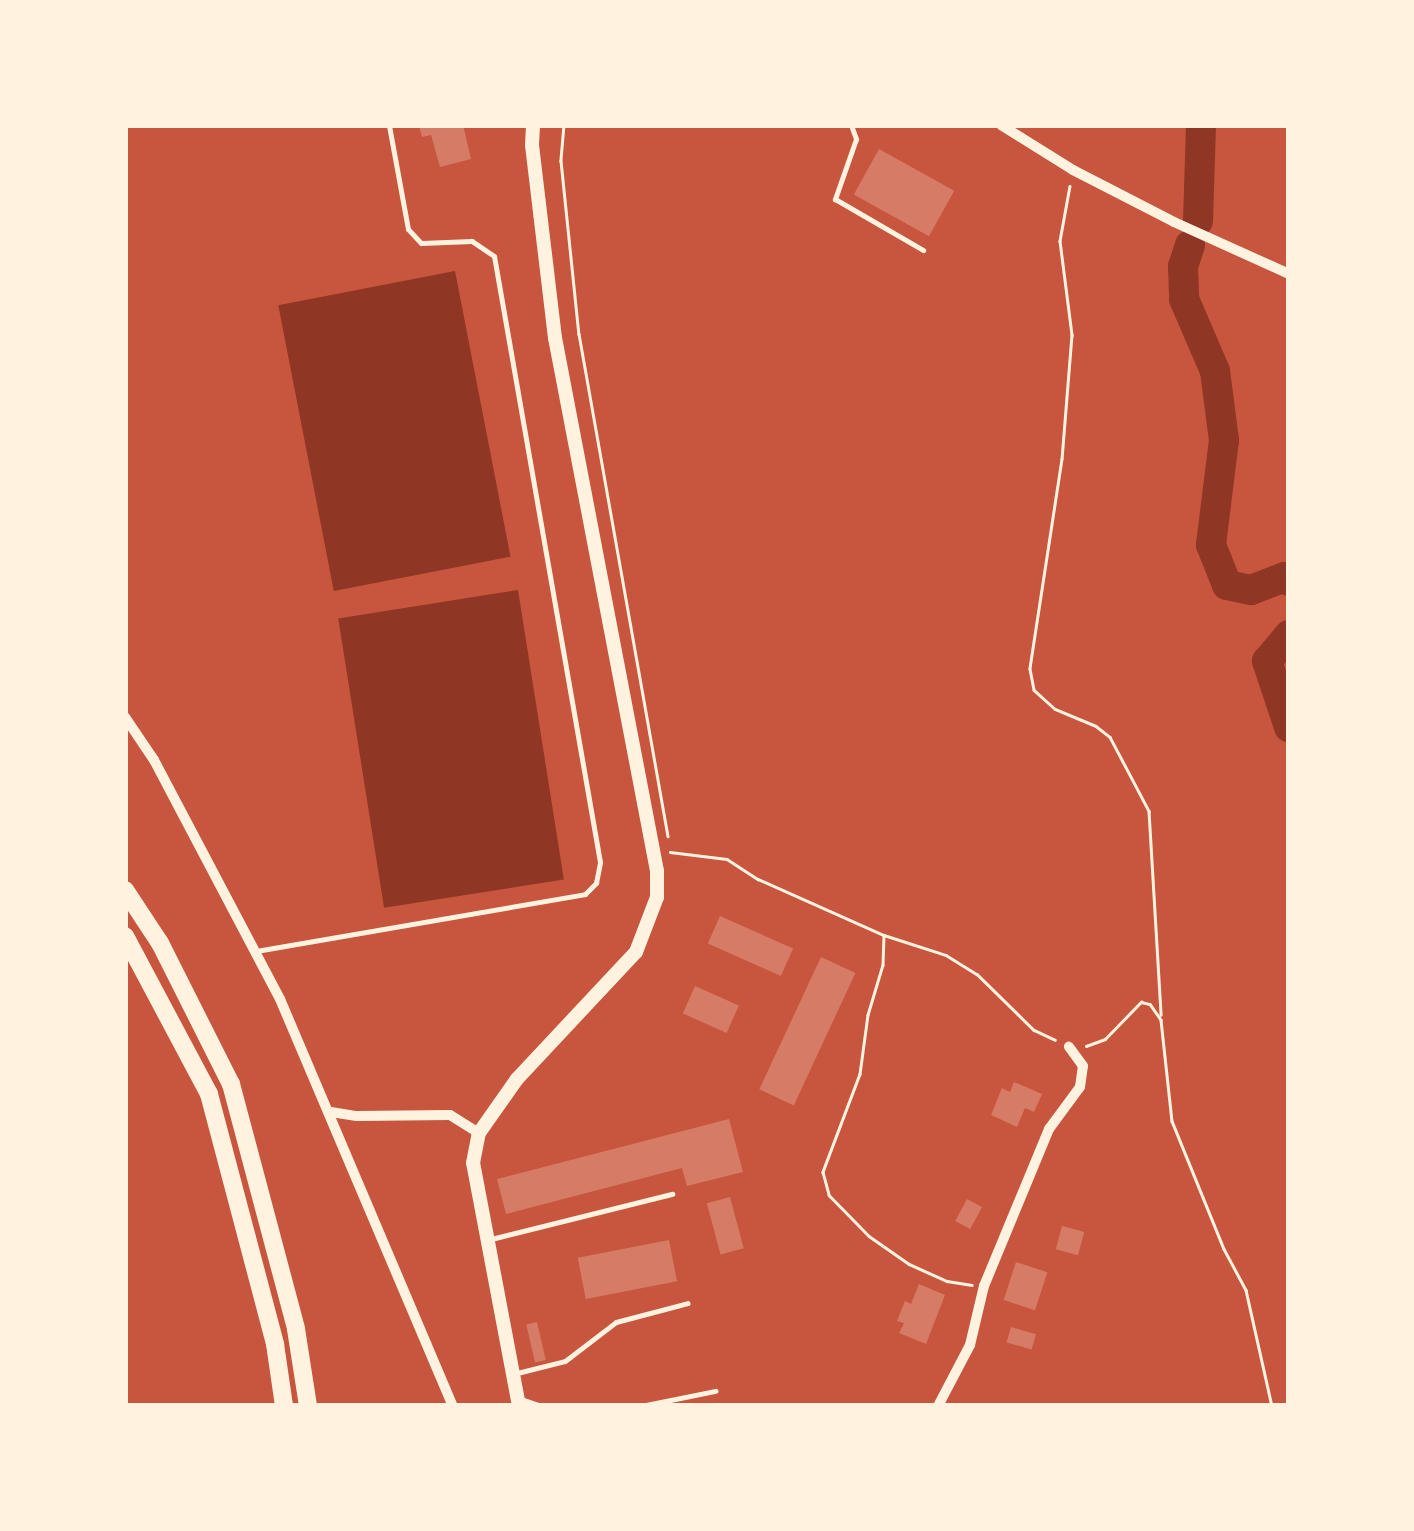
<!DOCTYPE html>
<style>
body{margin:0}
#map{position:relative;width:1414px;height:1531px;overflow:hidden;background:#c8553d;font-family:Overpass,sans-serif}
div>[style]{position:absolute}
.water>*{inset:0;background:#8f3625;transform-origin:0 0}
.river>*{height:30px;margin:-15px;padding:0 15px;transform-origin:15px;border-radius:15px;background:#8f3625}
.building>*{inset:0;background:#d67c66;transform-origin:0 0}
.path>*{height:2.5px;margin:-1.25px;padding:0 1.25px;transform-origin:1.25px;border-radius:1.25px;background:#fff3e0}
.service>*{height:5px;margin:-2.5px;padding:0 2.5px;transform-origin:2.5px;border-radius:2.5px;background:#fff3e0}
.minor>*{height:10px;margin:-5px;padding:0 5px;transform-origin:5px;border-radius:5px;background:#fff3e0}
.tertiary>*{height:14px;margin:-7px;padding:0 7px;transform-origin:7px;border-radius:7px;background:#fff3e0}
.trunk>*{height:18px;margin:-9px;padding:0 9px;transform-origin:9px;border-radius:9px;background:#fff3e0}
span{translate:-50% -50%;white-space:nowrap;text-align:center;line-height:1.15;-webkit-text-stroke:9px #fff3e0;paint-order:stroke}
.frame{position:absolute;inset:0;border:128px solid #fff3e0;pointer-events:none}
</style>
<div id="map">
<div class="water">
<i style="left:455px;top:271px;width:291px;height:180px;rotate:79deg"></i>
<i style="left:518px;top:590px;width:293px;height:182px;rotate:81deg"></i>
</div>
<div class="river">
<i style="left:1198px;top:221px;width:96px;rotate:-88.2deg"></i>
<i style="left:1190px;top:245px;width:22px;rotate:108deg"></i>
<i style="left:1183px;top:266px;width:33px;rotate:88deg"></i>
<i style="left:1184px;top:299px;width:78px;rotate:66.7deg"></i>
<i style="left:1215px;top:371px;width:70px;rotate:82.6deg"></i>
<i style="left:1224px;top:440px;width:106px;rotate:97.1deg"></i>
<i style="left:1211px;top:545px;width:43px;rotate:68.2deg"></i>
<i style="left:1227px;top:585px;width:25px;rotate:12deg"></i>
<i style="left:1251px;top:590px;width:36px;rotate:-21deg"></i>
<i style="left:1285px;top:577px;width:6px;rotate:45deg"></i>
<i style="left:1289px;top:635px;width:34px;rotate:130deg"></i>
<i style="left:1267px;top:661px;width:70px;rotate:71.6deg"></i>
</div>
<div class="building">
<i style="clip-path:polygon(419px 125px,463px 125px,471px 159px,440px 167px,431px 135px,422px 137px)"></i>
<i style="left:879px;top:149px;width:86px;height:52px;rotate:29deg"></i>
<i style="left:720px;top:916px;width:80px;height:30px;rotate:24deg"></i>
<i style="left:821px;top:957px;width:38px;height:146px;rotate:25deg"></i>
<i style="left:695px;top:986px;width:48px;height:30px;rotate:24deg"></i>
<i style="clip-path:polygon(1014px 1082px,1042px 1094px,1034px 1112px,1025px 1108px,1017px 1127px,991px 1115px,1002px 1088px,1010px 1092px)"></i>
<i style="clip-path:polygon(729px 1119px,743px 1172px,687px 1186px,682px 1168px,506px 1214px,497px 1179px)"></i>
<i style="left:730px;top:1197px;width:53px;height:24px;rotate:75deg"></i>
<i style="left:967px;top:1199px;width:17px;height:25px;rotate:28deg"></i>
<i style="left:1062px;top:1226px;width:23px;height:24px;rotate:15deg"></i>
<i style="left:669px;top:1240px;width:42px;height:93px;rotate:79deg"></i>
<i style="left:1016px;top:1262px;width:33px;height:40px;rotate:18deg"></i>
<i style="clip-path:polygon(919px 1284px,945px 1295px,926px 1344px,899px 1333px,904px 1323px,897px 1321px,905px 1301px,911px 1304px)"></i>
<i style="left:537px;top:1322px;width:39px;height:11px;rotate:77deg"></i>
<i style="left:1011px;top:1327px;width:26px;height:16px;rotate:16deg"></i>
</div>
<div class="path">
<i style="left:564px;top:125px;width:36px;rotate:95deg"></i>
<i style="left:561px;top:161px;width:174px;rotate:84.1deg"></i>
<i style="left:579px;top:334px;width:510px;rotate:79.95deg"></i>
<i style="left:1070px;top:186px;width:56px;rotate:100.3deg"></i>
<i style="left:1060px;top:241px;width:95px;rotate:82.7deg"></i>
<i style="left:1072px;top:335px;width:124px;rotate:94.6deg"></i>
<i style="left:1062px;top:459px;width:212px;rotate:98.7deg"></i>
<i style="left:1030px;top:669px;width:21px;rotate:79deg"></i>
<i style="left:1034px;top:690px;width:28px;rotate:42deg"></i>
<i style="left:1055px;top:709px;width:44px;rotate:22.5deg"></i>
<i style="left:1096px;top:726px;width:18px;rotate:38deg"></i>
<i style="left:1110px;top:737px;width:84px;rotate:62.2deg"></i>
<i style="left:1149px;top:811px;width:204px;rotate:86.6deg"></i>
<i style="left:670px;top:852px;width:57px;rotate:7deg"></i>
<i style="left:727px;top:859px;width:37px;rotate:33deg"></i>
<i style="left:758px;top:879px;width:138px;rotate:24deg"></i>
<i style="left:884px;top:935px;width:65px;rotate:17.9deg"></i>
<i style="left:946px;top:955px;width:36px;rotate:32deg"></i>
<i style="left:977px;top:974px;width:80px;rotate:44.5deg"></i>
<i style="left:1034px;top:1030px;width:23px;rotate:25deg"></i>
<i style="left:884px;top:936px;width:29px;rotate:92deg"></i>
<i style="left:883px;top:965px;width:52px;rotate:106.7deg"></i>
<i style="left:868px;top:1015px;width:60px;rotate:97.7deg"></i>
<i style="left:860px;top:1074px;width:105px;rotate:110.7deg"></i>
<i style="left:823px;top:1172px;width:24px;rotate:75deg"></i>
<i style="left:829px;top:1195px;width:57px;rotate:45.7deg"></i>
<i style="left:869px;top:1236px;width:49px;rotate:35deg"></i>
<i style="left:909px;top:1264px;width:42px;rotate:24.1deg"></i>
<i style="left:947px;top:1281px;width:25px;rotate:9deg"></i>
<i style="left:1086px;top:1046px;width:20px;rotate:-20deg"></i>
<i style="left:1105px;top:1039px;width:52px;rotate:-45.8deg"></i>
<i style="left:1141px;top:1002px;width:9px;rotate:13deg"></i>
<i style="left:1150px;top:1004px;width:19px;rotate:55deg"></i>
<i style="left:1161px;top:1020px;width:102px;rotate:83.8deg"></i>
<i style="left:1172px;top:1121px;width:138px;rotate:67.9deg"></i>
<i style="left:1224px;top:1249px;width:47px;rotate:61.8deg"></i>
<i style="left:1246px;top:1290px;width:119px;rotate:77.4deg"></i>
</div>
<div class="service">
<i style="left:851px;top:125px;width:15px;rotate:70deg"></i>
<i style="left:856px;top:139px;width:64px;rotate:109.3deg"></i>
<i style="left:835px;top:199px;width:102px;rotate:30.1deg"></i>
<i style="left:256px;top:951px;width:334px;rotate:-9.8deg"></i>
<i style="left:585px;top:894px;width:16px;rotate:-45deg"></i>
<i style="left:596px;top:883px;width:21px;rotate:-79deg"></i>
<i style="left:600px;top:862px;width:615px;rotate:-99.92deg"></i>
<i style="left:494px;top:256px;width:27px;rotate:-146deg"></i>
<i style="left:472px;top:241px;width:51px;rotate:177.8deg"></i>
<i style="left:421px;top:243px;width:19px;rotate:-133deg"></i>
<i style="left:408px;top:229px;width:106px;rotate:-100.4deg"></i>
<i style="left:491px;top:1239px;width:187px;rotate:-14deg"></i>
<i style="left:517px;top:1373px;width:49px;rotate:-14deg"></i>
<i style="left:565px;top:1361px;width:64px;rotate:-37.4deg"></i>
<i style="left:616px;top:1322px;width:74px;rotate:-14.8deg"></i>
<i style="left:521px;top:1399px;width:21px;rotate:19deg"></i>
<i style="left:641px;top:1406px;width:76px;rotate:-11.5deg"></i>
</div>
<div class="minor">
<i style="left:1001px;top:125px;width:85px;rotate:32deg"></i>
<i style="left:1073px;top:170px;width:114px;rotate:27.2deg"></i>
<i style="left:1174px;top:222px;width:126px;rotate:24.3deg"></i>
<i style="left:125px;top:717px;width:52px;rotate:56deg"></i>
<i style="left:154px;top:760px;width:270px;rotate:62.2deg"></i>
<i style="left:280px;top:999px;width:442px;rotate:67deg"></i>
<i style="left:331px;top:1112px;width:26px;rotate:9deg"></i>
<i style="left:357px;top:1116px;width:93px;rotate:-0.6deg"></i>
<i style="left:450px;top:1115px;width:34px;rotate:32deg"></i>
<i style="left:938px;top:1406px;width:69px;rotate:-62.3deg"></i>
<i style="left:970px;top:1345px;width:61px;rotate:-76.7deg"></i>
<i style="left:984px;top:1286px;width:170px;rotate:-67.5deg"></i>
<i style="left:1049px;top:1129px;width:52px;rotate:-53.6deg"></i>
<i style="left:1080px;top:1087px;width:21px;rotate:-82deg"></i>
<i style="left:1083px;top:1066px;width:24px;rotate:-126deg"></i>
</div>
<div class="tertiary">
<i style="left:519px;top:1406px;width:247px;rotate:-100.7deg"></i>
<i style="left:473px;top:1163px;width:31px;rotate:-79deg"></i>
<i style="left:479px;top:1133px;width:66px;rotate:-54.9deg"></i>
<i style="left:517px;top:1079px;width:174px;rotate:-46.9deg"></i>
<i style="left:636px;top:952px;width:59px;rotate:-69.1deg"></i>
<i style="left:657px;top:897px;width:26px;rotate:-90deg"></i>
<i style="left:657px;top:871px;width:543px;rotate:-100.83deg"></i>
<i style="left:555px;top:338px;width:194px;rotate:-96.8deg"></i>
<i style="left:532px;top:145px;width:20px;rotate:-87deg"></i>
</div>
<div class="trunk">
<i style="left:125px;top:890px;width:64px;rotate:56.6deg"></i>
<i style="left:160px;top:943px;width:158px;rotate:63.3deg"></i>
<i style="left:231px;top:1084px;width:253px;rotate:75.1deg"></i>
<i style="left:296px;top:1329px;width:78px;rotate:81.1deg"></i>
<i style="left:125px;top:936px;width:179px;rotate:62deg"></i>
<i style="left:209px;top:1094px;width:259px;rotate:75.2deg"></i>
<i style="left:275px;top:1344px;width:63px;rotate:81.7deg"></i>
</div>
<div class="frame"></div>
</div>
